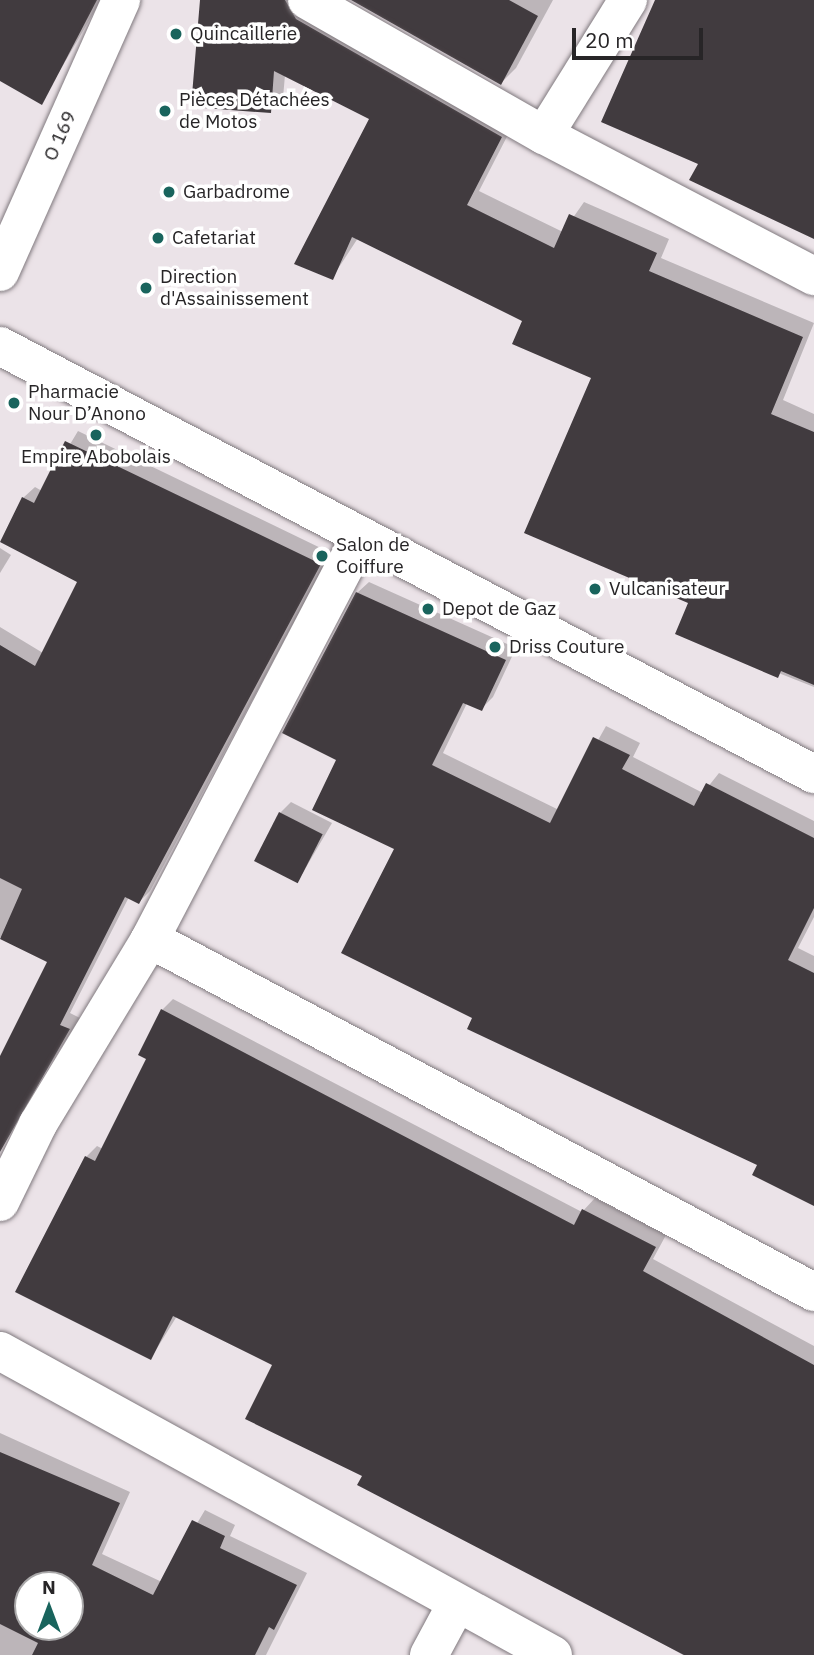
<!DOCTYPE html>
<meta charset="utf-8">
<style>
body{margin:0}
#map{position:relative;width:814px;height:1655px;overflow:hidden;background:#ebe3e8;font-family:"IBM Plex Sans",sans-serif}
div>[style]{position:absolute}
.shadow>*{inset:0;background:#0003}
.building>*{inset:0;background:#413b3f;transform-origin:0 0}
.roads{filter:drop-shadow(0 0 2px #80797e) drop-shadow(0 0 2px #80797e)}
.minor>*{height:38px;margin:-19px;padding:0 19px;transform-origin:19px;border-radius:19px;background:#fff}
.dots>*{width:19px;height:19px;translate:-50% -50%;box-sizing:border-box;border:4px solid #fff;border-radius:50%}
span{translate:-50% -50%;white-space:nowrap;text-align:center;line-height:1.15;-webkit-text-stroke:7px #fff;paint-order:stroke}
.poi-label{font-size:19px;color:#272527}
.left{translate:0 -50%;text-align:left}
.street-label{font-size:19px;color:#272527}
.north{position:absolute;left:14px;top:1571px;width:70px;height:70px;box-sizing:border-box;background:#fff;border:2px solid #a9a8a9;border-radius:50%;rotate:0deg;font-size:19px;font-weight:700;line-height:28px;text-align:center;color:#272527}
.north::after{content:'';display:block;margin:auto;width:24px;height:32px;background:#19645d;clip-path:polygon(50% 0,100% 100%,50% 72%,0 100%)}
.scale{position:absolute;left:572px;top:28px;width:131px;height:32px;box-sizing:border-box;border:4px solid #272527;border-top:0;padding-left:9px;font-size:21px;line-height:24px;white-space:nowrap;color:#272527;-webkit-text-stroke:5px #fff;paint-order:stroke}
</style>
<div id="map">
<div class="shadow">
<i style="clip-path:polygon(0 0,101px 0,41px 103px,0 79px)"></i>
<i style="clip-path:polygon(201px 0,304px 0,514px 123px,479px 191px,563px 232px,584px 202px,669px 239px,661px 258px,814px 323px,783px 400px,814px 414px,814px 687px,677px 633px,690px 603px,594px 377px,525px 320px,358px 238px,332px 278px,371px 118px,285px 75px,283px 98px,270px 111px)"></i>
<i style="clip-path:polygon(355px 0,553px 0,516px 68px,501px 83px)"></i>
<i style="clip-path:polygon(78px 431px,331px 553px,150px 891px,139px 902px,129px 897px,70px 1013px,80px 1018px,0 1143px,0 1060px,50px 962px,0 937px,0 627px,43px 653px,80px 581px,23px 498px,35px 487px,42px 491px)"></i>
<i style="clip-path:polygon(0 548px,11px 555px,0 573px)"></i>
<i style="clip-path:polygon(369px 582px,516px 648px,493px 697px,481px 709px,467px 703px,443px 753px,559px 810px,606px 726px,640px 743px,633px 757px,703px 793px,719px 773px,814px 821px,814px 917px,798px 948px,814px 956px,814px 1204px,760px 1164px,475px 1017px,397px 848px,339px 760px,357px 593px)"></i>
<i style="clip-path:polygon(291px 802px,332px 823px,298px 881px,280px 813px)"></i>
<i style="clip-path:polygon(173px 999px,582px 1212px,595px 1198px,666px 1235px,653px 1259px,814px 1346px,814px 1655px,683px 1655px,364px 1476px,275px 1364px,177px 1316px,151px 1358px,86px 1157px,97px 1146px,103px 1149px,148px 1058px,162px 1010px)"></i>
<i style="clip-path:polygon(evenodd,0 1433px,130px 1492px,102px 1554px,162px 1582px,205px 1510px,235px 1525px,230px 1536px,307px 1573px,266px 1655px,0 1655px,0 1433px,28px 1585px,70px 1585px,70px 1627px,28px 1627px,28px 1585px)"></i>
</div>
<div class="building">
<i style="clip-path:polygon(0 0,97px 0,42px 105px,0 81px)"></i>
<i style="clip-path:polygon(200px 0,285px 0,296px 19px,502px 137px,467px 205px,554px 248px,569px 214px,657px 253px,649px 271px,803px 337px,771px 414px,814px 432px,814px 685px,781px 671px,778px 678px,675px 634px,688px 603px,524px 533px,591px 378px,512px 344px,522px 321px,352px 237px,333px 280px,294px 264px,369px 119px,274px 71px,271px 113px,191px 107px)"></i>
<i style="clip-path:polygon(351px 0,509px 0,538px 16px,501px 85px)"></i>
<i style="clip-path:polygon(655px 0,814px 0,814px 239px,689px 180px,698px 164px,601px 122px)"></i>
<i style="clip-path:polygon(65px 441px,321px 564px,139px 904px,125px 897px,60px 1025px,70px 1029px,0 1152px,0 1056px,47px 962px,0 939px,22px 889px,0 878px,0 645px,35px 666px,77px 582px,0 542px,22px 497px,34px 503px)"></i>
<i style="clip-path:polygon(356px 592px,506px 660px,482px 711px,463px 703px,432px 765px,550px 823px,593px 737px,630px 755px,622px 769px,694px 806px,706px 783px,814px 838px,814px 908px,788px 960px,814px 973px,814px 1206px,752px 1175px,757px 1165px,467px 1029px,472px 1018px,341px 953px,394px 849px,312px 810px,336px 760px,282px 733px)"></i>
<i style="left:279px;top:812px;width:49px;height:55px;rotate:27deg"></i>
<i style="clip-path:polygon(161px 1009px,574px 1225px,582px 1209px,656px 1247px,643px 1271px,814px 1365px,814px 1655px,684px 1655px,357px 1485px,362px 1476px,245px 1419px,272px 1365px,173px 1316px,151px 1360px,15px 1292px,85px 1156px,95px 1161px,146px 1059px,138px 1055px)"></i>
<i style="clip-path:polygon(evenodd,0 1452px,120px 1503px,92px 1565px,153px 1595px,192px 1520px,225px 1536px,220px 1548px,297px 1585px,274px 1630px,269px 1627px,255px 1655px,32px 1655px,38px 1643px,0 1624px,0 1452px,28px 1585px,70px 1585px,70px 1627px,28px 1627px,28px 1585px)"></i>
</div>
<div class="roads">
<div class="minor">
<i style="left:307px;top:0;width:273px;rotate:29.7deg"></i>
<i style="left:544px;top:135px;width:305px;rotate:27.6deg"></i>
<i style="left:544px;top:135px;width:159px;rotate:-58.1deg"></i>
<i style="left:0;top:272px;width:298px;rotate:-66deg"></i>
<i style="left:0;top:346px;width:920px;rotate:27.74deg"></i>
<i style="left:150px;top:939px;width:752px;rotate:28deg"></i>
<i style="left:0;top:1202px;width:87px;rotate:-64deg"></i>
<i style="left:38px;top:1124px;width:216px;rotate:-58.8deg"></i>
<i style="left:150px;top:939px;width:454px;rotate:-62.4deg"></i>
<i style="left:0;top:1351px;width:631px;rotate:28.8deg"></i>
<i style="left:429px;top:1655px;width:59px;rotate:-61.7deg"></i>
</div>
</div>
<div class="dots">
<i style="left:176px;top:34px;background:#19645d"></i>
<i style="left:165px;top:111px;background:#19645d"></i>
<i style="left:169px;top:192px;background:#19645d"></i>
<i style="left:158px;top:238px;background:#19645d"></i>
<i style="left:146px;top:288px;background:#19645d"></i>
<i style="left:14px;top:403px;background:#19645d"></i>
<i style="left:96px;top:435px;background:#19645d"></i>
<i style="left:322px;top:556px;background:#19645d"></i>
<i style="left:595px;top:589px;background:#19645d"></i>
<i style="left:428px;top:609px;background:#19645d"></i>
<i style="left:495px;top:647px;background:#19645d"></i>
</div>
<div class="poi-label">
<span class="left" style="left:190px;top:34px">Quincaillerie</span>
<span class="left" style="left:179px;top:111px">Pièces Détachées<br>de Motos</span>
<span class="left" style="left:183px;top:192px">Garbadrome</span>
<span class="left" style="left:172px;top:238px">Cafetariat</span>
<span class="left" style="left:160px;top:288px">Direction<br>d'Assainissement</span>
<span class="left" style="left:28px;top:403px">Pharmacie<br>Nour D’Anono</span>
<span style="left:96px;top:457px">Empire Abobolais</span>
<span class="left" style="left:336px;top:556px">Salon de<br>Coiffure</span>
<span class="left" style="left:609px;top:589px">Vulcanisateur</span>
<span class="left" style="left:442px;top:609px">Depot de Gaz</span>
<span class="left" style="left:509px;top:647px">Driss Couture</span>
</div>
<div class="street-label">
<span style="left:60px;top:136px;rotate:-66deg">O 169</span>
</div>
<div class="north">N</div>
<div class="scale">20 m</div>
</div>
